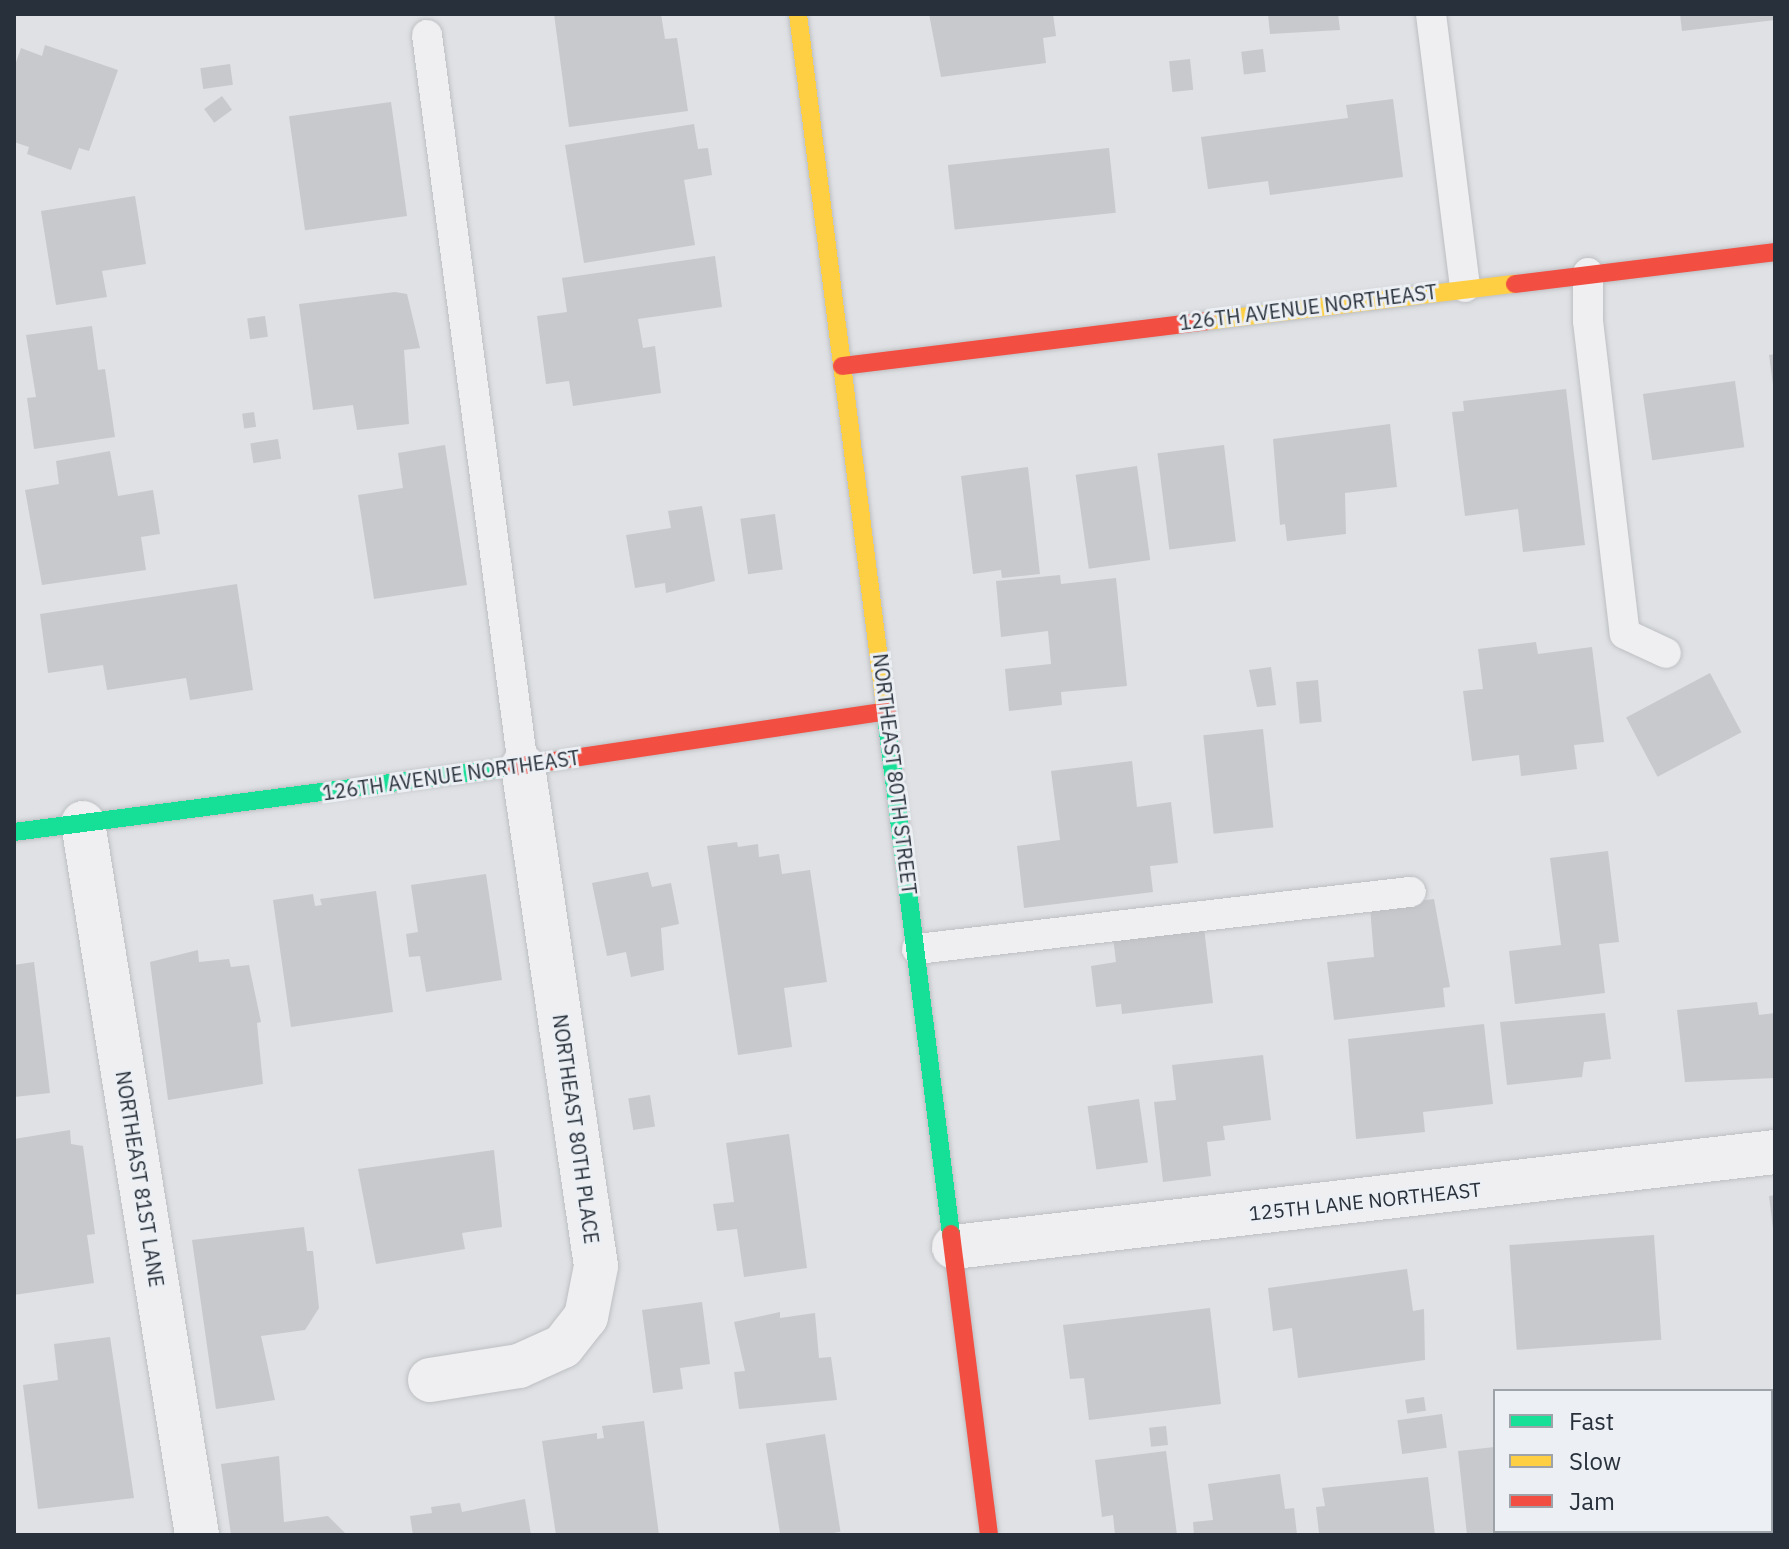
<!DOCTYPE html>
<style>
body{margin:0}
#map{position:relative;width:1789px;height:1549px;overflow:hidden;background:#dfe1e4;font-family:"IBM Plex Sans",sans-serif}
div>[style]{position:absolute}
.building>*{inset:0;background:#c7c9cc;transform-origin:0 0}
.roads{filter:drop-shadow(0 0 2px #bdbfc2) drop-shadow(0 0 2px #bdbfc2)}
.lane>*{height:30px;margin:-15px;padding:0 15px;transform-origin:15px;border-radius:15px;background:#efeff1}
.street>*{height:44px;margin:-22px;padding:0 22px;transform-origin:22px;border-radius:22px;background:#efeff1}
.fast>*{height:18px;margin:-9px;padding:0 9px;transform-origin:9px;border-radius:9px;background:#16e098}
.slow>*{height:18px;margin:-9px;padding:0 9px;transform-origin:9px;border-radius:9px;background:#ffcf43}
.jam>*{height:18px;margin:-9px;padding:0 9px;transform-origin:9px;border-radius:9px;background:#f24e42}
span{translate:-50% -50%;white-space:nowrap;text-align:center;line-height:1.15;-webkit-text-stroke:6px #ecf0f4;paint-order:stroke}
.street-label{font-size:20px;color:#28303b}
.frame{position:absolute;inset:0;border:16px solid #28303b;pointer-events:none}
.legend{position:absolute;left:1493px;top:1389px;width:280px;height:144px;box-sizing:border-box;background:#ecf0f4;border:2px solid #9ea3aa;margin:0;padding:10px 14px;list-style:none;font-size:24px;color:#28303b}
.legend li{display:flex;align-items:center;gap:16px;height:40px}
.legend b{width:40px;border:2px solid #9ea3aa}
</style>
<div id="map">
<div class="building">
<i style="clip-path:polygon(554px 14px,661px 14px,665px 39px,677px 38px,688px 111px,569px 127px)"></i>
<i style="clip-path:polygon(929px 14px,1053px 14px,1056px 36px,1043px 38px,1046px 63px,941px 77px)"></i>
<i style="clip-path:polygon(1268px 14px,1338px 14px,1340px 30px,1270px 34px)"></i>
<i style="clip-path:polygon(1680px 14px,1775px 14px,1775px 20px,1682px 31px)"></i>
<i style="clip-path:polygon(45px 45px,118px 70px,89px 151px,79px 148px,71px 170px,27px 154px,29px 147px,14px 142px,14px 68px,21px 48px,42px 56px)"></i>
<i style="left:1263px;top:49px;width:23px;height:22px;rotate:83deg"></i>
<i style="left:1190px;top:59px;width:31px;height:21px;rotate:84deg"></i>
<i style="left:230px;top:64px;width:21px;height:30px;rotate:82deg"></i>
<i style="left:222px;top:96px;width:17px;height:22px;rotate:54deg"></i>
<i style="clip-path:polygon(1393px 99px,1403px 177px,1270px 195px,1268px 181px,1208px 189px,1201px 137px,1348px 118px,1346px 105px)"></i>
<i style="left:391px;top:102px;width:115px;height:103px;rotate:82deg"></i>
<i style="clip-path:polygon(694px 124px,698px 149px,708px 148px,712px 175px,684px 180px,695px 245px,584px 263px,565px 145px)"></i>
<i style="left:1109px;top:148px;width:65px;height:162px;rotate:84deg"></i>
<i style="clip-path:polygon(135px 196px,146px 264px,102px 271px,107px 297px,56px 305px,41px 211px)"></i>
<i style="clip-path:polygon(715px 256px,722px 307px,638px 319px,643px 348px,655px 346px,661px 393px,573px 406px,569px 381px,546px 384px,537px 316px,567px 312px,562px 278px)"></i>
<i style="clip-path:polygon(395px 292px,407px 294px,420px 348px,404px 350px,409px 424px,357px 430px,353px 405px,313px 410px,299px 304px)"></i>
<i style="left:265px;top:316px;width:21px;height:18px;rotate:82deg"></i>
<i style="clip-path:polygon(92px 326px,98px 370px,105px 369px,115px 437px,34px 449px,27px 398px,36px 397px,26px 335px)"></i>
<i style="clip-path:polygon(1775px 354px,1775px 385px,1773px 385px,1769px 355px)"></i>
<i style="left:1735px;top:381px;width:67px;height:93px;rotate:82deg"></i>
<i style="clip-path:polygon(1566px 389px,1585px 545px,1523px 552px,1518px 509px,1465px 516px,1452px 412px,1464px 411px,1463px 401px)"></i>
<i style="left:254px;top:412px;width:15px;height:12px;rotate:82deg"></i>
<i style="clip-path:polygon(1390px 424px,1397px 487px,1345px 493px,1346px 534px,1287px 541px,1285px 524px,1280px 525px,1273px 439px)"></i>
<i style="left:278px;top:439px;width:20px;height:28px;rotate:81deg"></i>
<i style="clip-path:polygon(445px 445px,467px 585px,374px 599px,358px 495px,403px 488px,398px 453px)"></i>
<i style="left:1224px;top:445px;width:97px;height:67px;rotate:83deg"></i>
<i style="clip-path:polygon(110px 451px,118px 496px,153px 490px,160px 534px,141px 537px,146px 570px,42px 585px,25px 490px,59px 484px,56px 461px)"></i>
<i style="left:1137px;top:466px;width:95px;height:62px;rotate:82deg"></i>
<i style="clip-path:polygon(1028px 467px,1040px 574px,1002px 578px,1001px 570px,973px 574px,961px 476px)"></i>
<i style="clip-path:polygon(702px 506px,715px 581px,666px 593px,665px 583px,635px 588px,626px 535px,671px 528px,668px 511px)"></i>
<i style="left:775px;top:514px;width:56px;height:35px;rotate:82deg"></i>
<i style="clip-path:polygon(1060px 575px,1061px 584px,1116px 578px,1127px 686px,1061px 692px,1062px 705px,1009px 711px,1005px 669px,1051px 664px,1048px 631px,1001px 637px,996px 581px)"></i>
<i style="clip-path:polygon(237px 584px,253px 690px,190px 700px,186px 678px,107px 690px,103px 665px,48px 673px,40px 614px)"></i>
<i style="clip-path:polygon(1536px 642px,1538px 654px,1592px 647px,1604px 742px,1574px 745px,1577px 769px,1521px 776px,1519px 755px,1472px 761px,1463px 691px,1483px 689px,1478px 649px)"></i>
<i style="clip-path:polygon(1271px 667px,1276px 705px,1257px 707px,1249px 670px)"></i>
<i style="left:1710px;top:673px;width:67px;height:95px;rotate:62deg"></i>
<i style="left:1318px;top:680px;width:42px;height:22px;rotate:85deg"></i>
<i style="left:1263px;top:729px;width:99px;height:60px;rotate:84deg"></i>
<i style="clip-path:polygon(1132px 761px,1137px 807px,1171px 802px,1178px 863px,1150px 866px,1153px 892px,1024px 908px,1017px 846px,1060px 840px,1051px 771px)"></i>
<i style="clip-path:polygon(737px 842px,738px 847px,758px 844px,759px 857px,779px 854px,782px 874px,810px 870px,827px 982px,784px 988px,792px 1047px,738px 1055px,707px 846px)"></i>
<i style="clip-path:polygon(1608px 851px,1619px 942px,1599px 944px,1605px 993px,1515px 1004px,1509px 951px,1561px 945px,1550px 858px)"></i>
<i style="clip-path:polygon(648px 872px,652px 887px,671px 883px,679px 924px,661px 928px,664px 970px,631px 977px,626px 952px,607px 956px,592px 883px)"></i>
<i style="clip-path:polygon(486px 874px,502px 980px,426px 992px,420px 956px,409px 957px,406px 934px,418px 932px,411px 885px)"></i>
<i style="clip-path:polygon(376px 891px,393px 1012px,291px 1027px,273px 900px,313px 894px,315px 906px,322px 905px,320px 899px)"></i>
<i style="clip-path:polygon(1434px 899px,1450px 987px,1443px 988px,1445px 1007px,1334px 1020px,1327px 962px,1374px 957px,1370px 907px)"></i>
<i style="clip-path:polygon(1204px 928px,1213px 1003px,1122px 1014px,1121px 1004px,1096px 1007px,1091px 966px,1116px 962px,1113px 937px)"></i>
<i style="clip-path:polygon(198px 950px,199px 962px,229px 959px,231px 967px,249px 965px,261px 1022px,257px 1023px,263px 1084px,168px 1100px,150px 962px)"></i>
<i style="clip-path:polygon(34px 962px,50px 1093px,14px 1097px,14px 965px)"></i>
<i style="clip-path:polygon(1757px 1002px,1759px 1015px,1775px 1013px,1775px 1078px,1685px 1082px,1677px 1010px)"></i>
<i style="clip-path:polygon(1605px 1013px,1611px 1059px,1584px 1062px,1582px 1077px,1507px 1085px,1500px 1022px)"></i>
<i style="clip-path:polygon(1484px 1024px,1493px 1104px,1423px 1112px,1425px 1132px,1356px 1139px,1348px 1039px)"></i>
<i style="clip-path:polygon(1263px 1055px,1271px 1120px,1223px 1126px,1225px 1140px,1207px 1142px,1211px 1176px,1163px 1182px,1154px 1102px,1176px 1100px,1172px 1065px)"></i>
<i style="left:650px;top:1095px;width:32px;height:22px;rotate:81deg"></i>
<i style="left:1139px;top:1099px;width:64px;height:52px;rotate:82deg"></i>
<i style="clip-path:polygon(70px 1130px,71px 1144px,83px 1146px,95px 1234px,87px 1235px,94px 1283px,14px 1295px,14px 1139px)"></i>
<i style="clip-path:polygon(789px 1134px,807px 1268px,744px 1277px,737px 1229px,717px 1231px,713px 1204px,734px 1202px,726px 1143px)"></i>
<i style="clip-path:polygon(494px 1150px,502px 1227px,462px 1233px,465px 1249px,376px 1264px,358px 1169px)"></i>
<i style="clip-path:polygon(1775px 1195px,1775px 1229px,1773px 1229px,1769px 1196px)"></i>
<i style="clip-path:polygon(304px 1227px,307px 1251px,313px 1251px,319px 1308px,305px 1330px,261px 1336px,275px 1400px,216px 1409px,192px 1240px)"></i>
<i style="left:1654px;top:1235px;width:105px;height:145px;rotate:86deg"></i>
<i style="clip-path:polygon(1407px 1269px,1413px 1311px,1424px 1309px,1425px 1360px,1298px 1378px,1292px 1328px,1273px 1331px,1268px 1288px)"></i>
<i style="clip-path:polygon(702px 1302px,710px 1364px,680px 1368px,683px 1389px,653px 1393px,642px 1310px)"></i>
<i style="clip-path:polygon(1210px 1308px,1221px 1404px,1089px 1420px,1084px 1378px,1070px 1379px,1063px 1325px)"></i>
<i style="clip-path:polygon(780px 1312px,780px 1318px,815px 1313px,819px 1358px,831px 1357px,837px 1400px,739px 1409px,734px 1372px,745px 1371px,734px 1322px)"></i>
<i style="clip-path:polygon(110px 1337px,134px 1498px,38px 1509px,23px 1385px,58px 1380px,54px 1344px)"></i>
<i style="left:1424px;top:1397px;width:14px;height:19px;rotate:82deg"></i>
<i style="left:1442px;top:1414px;width:34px;height:45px;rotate:82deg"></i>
<i style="clip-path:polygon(644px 1421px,659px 1535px,556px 1535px,542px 1441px,597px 1433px,597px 1439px,604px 1438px,602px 1426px)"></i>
<i style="left:1166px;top:1426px;width:19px;height:17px;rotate:84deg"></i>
<i style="left:825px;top:1434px;width:99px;height:60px;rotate:81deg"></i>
<i style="clip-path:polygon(1495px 1447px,1495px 1531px,1568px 1535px,1467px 1535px,1458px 1451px)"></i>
<i style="clip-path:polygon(1166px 1451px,1177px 1535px,1115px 1535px,1113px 1515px,1102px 1517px,1095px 1460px)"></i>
<i style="clip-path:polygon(279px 1456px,284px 1522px,328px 1516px,347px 1535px,231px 1535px,221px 1464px)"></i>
<i style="clip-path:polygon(1280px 1474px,1285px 1509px,1294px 1508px,1297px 1535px,1194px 1535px,1193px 1522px,1213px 1520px,1208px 1484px)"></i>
<i style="clip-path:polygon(1428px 1477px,1435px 1535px,1319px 1533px,1316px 1507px,1325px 1506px,1322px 1488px)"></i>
<i style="clip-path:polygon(525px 1499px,531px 1535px,413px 1535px,410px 1516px,432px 1513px,431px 1507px,460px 1503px,462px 1512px)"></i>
<i style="left:1591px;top:1531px;width:105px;height:4px"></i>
</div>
<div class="roads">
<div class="lane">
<i style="left:1431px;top:14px;width:275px;rotate:82.9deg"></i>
<i style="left:427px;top:35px;width:737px;rotate:82.52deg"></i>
<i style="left:1588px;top:273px;width:48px;rotate:90deg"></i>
<i style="left:1588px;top:321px;width:315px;rotate:83.3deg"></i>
<i style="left:1625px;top:634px;width:45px;rotate:24.9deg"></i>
<i style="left:917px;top:949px;width:497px;rotate:-6.6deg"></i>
</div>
<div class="street">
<i style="left:83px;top:823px;width:721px;rotate:80.9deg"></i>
<i style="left:954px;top:1247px;width:826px;rotate:-6.6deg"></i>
<i style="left:430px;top:1380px;width:90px;rotate:-8.9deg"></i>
<i style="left:519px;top:1366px;width:48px;rotate:-24.4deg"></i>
<i style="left:563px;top:1346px;width:37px;rotate:-52deg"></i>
<i style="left:586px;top:1317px;width:52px;rotate:-78.9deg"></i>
<i style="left:596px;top:1266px;width:505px;rotate:-98.31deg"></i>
</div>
<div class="fast">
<i style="left:885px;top:708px;width:530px;rotate:82.85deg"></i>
<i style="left:14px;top:832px;width:503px;rotate:-7.42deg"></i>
</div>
<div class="slow">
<i style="left:798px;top:14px;width:699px;rotate:82.85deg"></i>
<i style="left:1207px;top:321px;width:310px;rotate:-6.9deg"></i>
</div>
<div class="jam">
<i style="left:1515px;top:284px;width:262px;rotate:-7deg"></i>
<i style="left:842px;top:366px;width:368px;rotate:-7deg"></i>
<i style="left:513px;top:767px;width:378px;rotate:-8.5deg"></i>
<i style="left:951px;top:1234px;width:303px;rotate:82.8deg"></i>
</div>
</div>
<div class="street-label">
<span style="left:1308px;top:307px;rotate:-7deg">126TH AVENUE NORTHEAST</span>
<span style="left:895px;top:774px;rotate:83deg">NORTHEAST 80TH STREET</span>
<span style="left:451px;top:775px;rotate:-8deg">126TH AVENUE NORTHEAST</span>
<span style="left:576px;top:1129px;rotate:82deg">NORTHEAST 80TH PLACE</span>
<span style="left:140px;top:1179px;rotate:81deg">NORTHEAST 81ST LANE</span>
<span style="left:1365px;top:1201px;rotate:-6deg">125TH LANE NORTHEAST</span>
</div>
<div class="frame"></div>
<ul class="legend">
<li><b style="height:10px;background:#16e098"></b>Fast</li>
<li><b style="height:10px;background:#ffcf43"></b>Slow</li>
<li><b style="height:10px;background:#f24e42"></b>Jam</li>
</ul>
</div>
